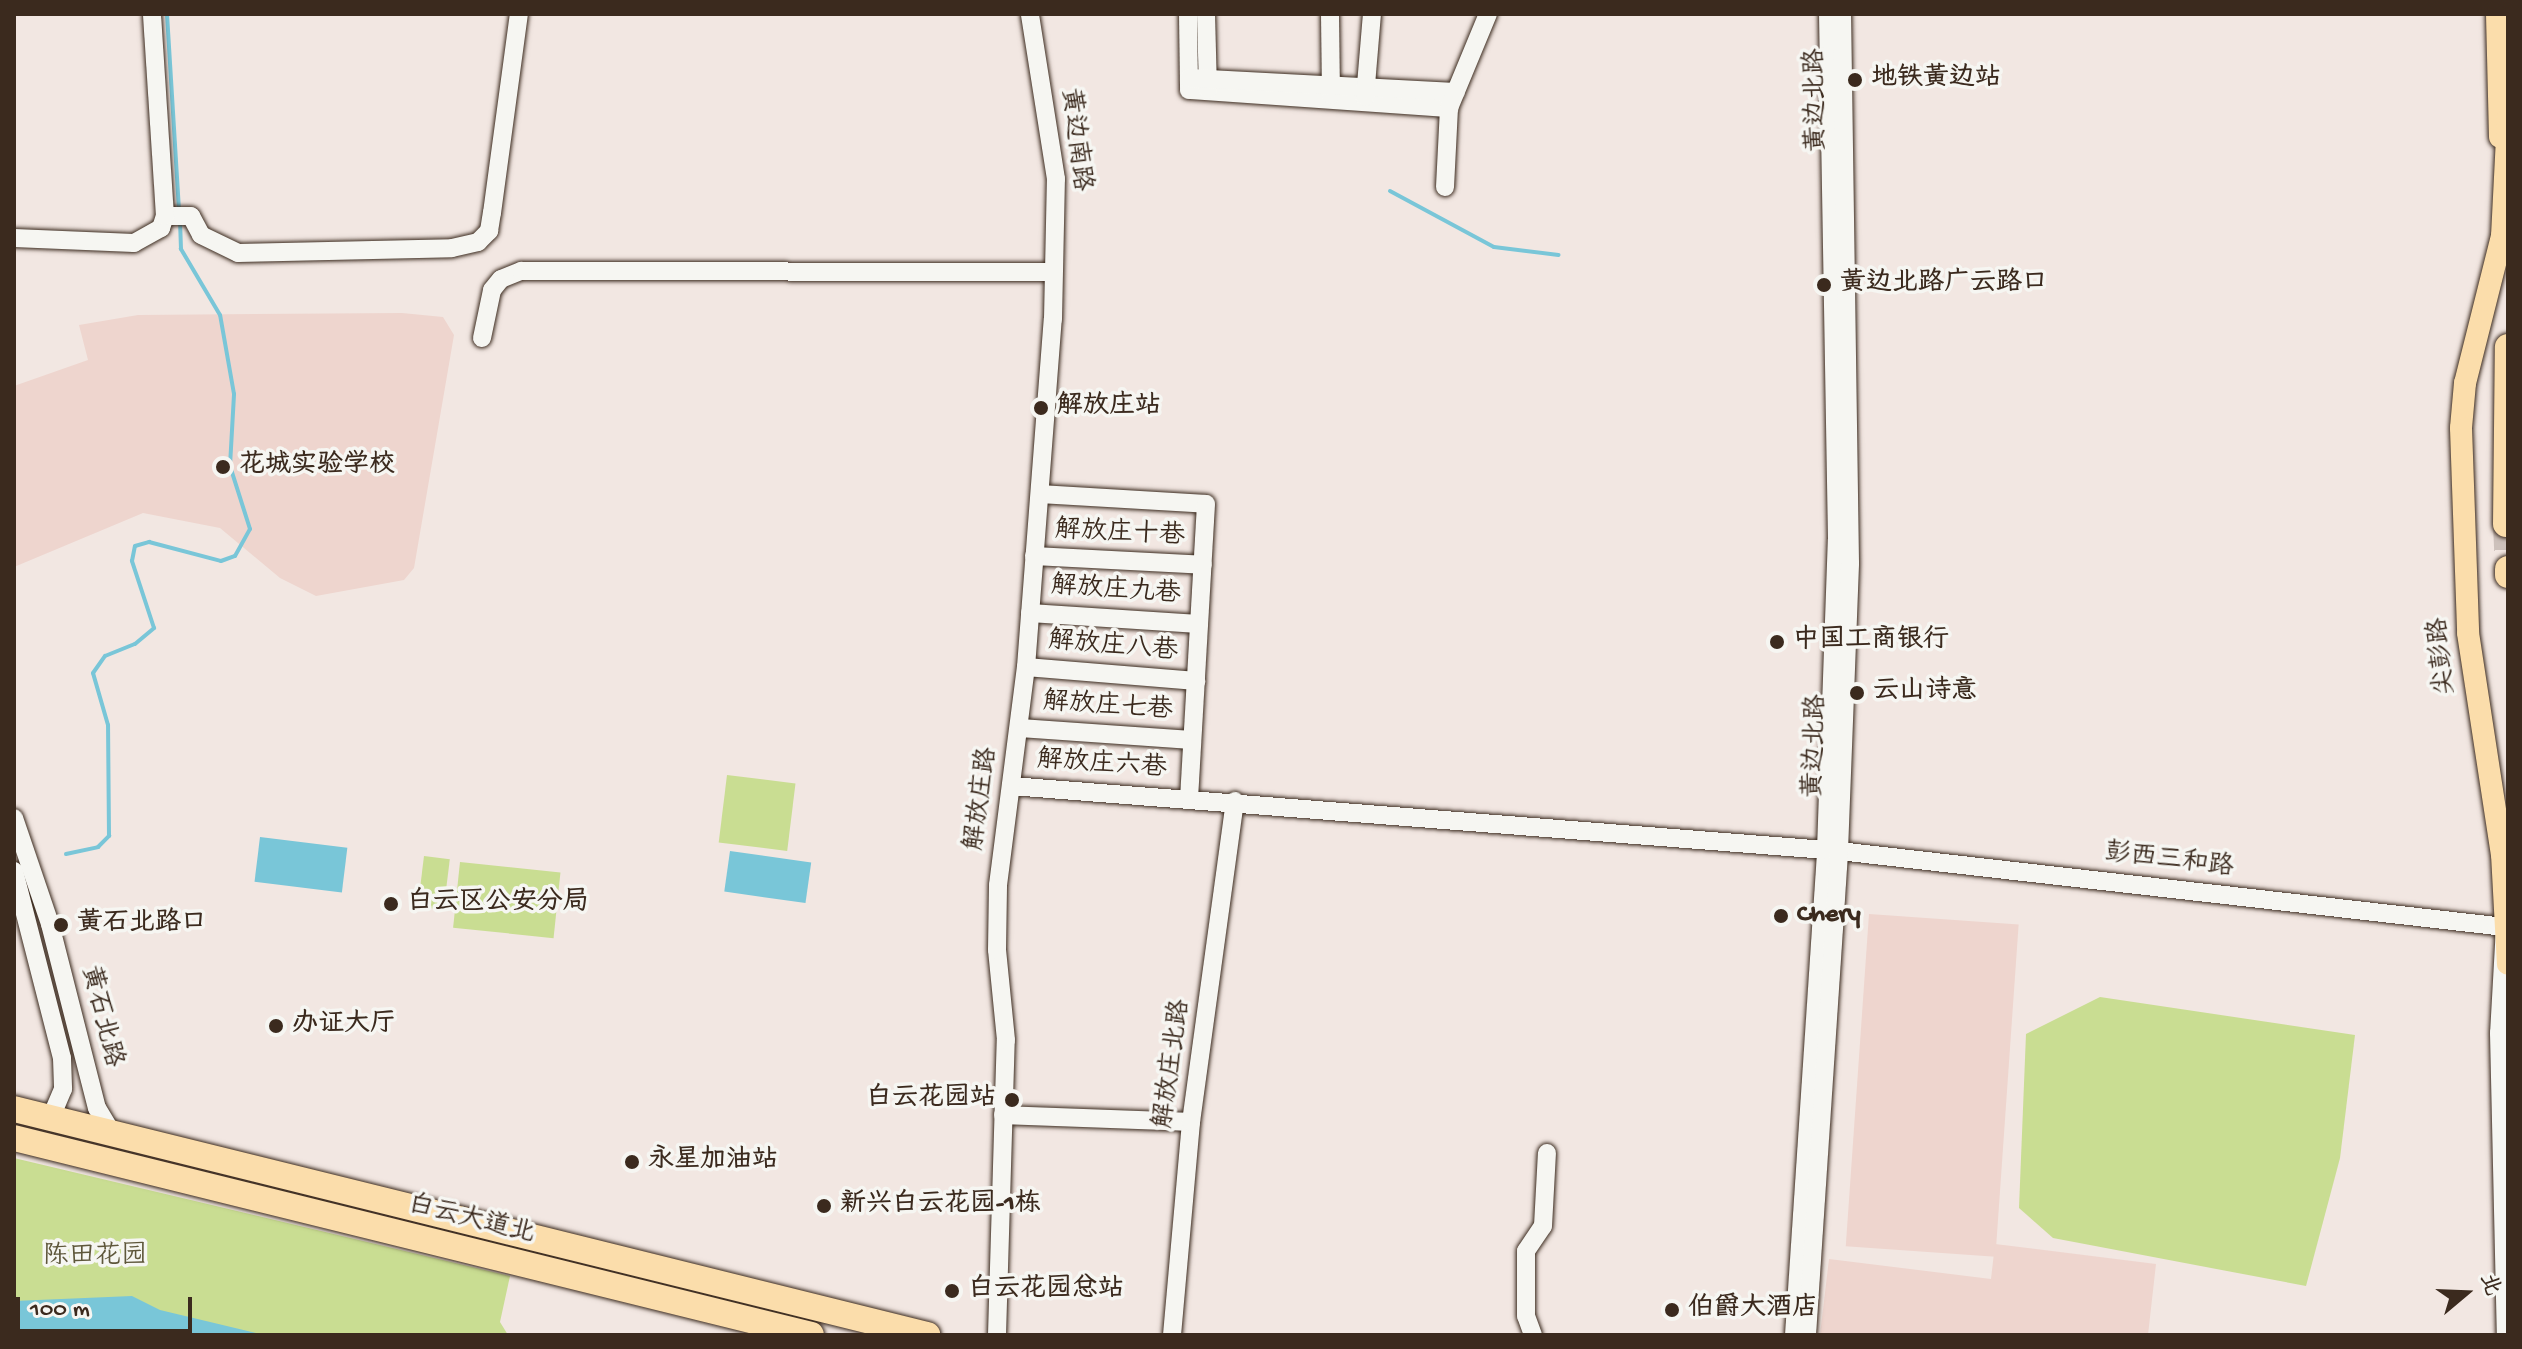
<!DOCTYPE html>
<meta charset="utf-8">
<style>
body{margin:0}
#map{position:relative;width:2522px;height:1349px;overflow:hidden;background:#f2e7e2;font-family:"Gochi Hand","LXGW WenKai TC",sans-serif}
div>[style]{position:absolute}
.built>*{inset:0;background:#eed5ce;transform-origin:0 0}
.green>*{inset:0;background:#c9dd92;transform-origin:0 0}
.water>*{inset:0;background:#79c6d8;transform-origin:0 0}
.stream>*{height:4px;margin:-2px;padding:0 2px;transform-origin:2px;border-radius:2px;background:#79c6d8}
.highway-tunnel>*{height:26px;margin-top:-13px;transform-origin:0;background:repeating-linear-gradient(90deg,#cdc1bb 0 26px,transparent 0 39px)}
.roads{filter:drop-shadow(0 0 2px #3b2a1e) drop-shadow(0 0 2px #3b2a1e)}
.minor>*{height:18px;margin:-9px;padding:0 9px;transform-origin:9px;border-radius:9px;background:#f6f6f2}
.major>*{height:22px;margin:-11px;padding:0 11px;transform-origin:11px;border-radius:11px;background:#fbddab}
.highway>*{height:26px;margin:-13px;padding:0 13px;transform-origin:13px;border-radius:13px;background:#fbddab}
.dots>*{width:22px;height:22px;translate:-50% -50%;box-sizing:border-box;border:4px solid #f6f6f2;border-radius:50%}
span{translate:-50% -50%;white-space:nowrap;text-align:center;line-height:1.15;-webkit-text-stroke:7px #f6f6f2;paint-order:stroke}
.poi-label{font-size:26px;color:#3b2a1e;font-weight:700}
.left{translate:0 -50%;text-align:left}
.right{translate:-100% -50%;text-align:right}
.street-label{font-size:26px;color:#3b2a1e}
.park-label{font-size:26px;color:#5e573b}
.frame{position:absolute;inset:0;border:16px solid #3b2a1e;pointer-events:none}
.north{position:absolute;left:2426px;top:1253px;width:80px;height:80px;-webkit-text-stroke:6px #f6f6f2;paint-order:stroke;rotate:71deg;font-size:22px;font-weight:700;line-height:32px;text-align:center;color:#3b2a1e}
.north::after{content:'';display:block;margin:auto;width:28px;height:36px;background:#3b2a1e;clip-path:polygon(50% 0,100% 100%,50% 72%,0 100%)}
.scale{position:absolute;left:16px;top:1297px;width:176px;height:36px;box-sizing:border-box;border:4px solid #3b2a1e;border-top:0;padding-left:10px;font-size:24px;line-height:28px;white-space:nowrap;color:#3b2a1e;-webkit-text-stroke:6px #f6f6f2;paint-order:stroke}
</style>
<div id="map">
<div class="built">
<i style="clip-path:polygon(402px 313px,443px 317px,454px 335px,414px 568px,404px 580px,316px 596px,280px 578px,220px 528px,143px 513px,14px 567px,14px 386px,88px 360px,79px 325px,138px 315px)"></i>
<i style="left:1869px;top:914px;width:150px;height:333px;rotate:4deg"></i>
<i style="clip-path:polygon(1995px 1244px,2156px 1264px,2148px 1335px,1820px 1335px,1829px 1259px,1991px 1279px)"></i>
</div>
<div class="green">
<i style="left:727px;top:775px;width:69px;height:68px;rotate:7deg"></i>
<i style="left:424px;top:856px;width:26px;height:51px;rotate:7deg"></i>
<i style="left:460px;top:862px;width:101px;height:66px;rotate:6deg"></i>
<i style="clip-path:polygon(2100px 997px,2355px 1035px,2340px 1158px,2306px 1286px,2053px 1238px,2019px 1208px,2026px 1034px)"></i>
<i style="clip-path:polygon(14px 1158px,510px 1276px,500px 1322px,508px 1335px,14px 1335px)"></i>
</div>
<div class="water">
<i style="left:260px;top:837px;width:88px;height:45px;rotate:7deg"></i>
<i style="left:730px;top:851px;width:82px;height:41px;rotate:8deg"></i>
<i style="clip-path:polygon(132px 1296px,160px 1310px,264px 1335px,14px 1335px,14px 1301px)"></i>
</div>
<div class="stream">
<i style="left:167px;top:14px;width:195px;rotate:86.5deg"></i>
<i style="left:1390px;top:191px;width:118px;rotate:28.3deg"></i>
<i style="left:1494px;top:247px;width:65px;rotate:7deg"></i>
<i style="left:66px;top:854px;width:33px;rotate:-12deg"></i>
<i style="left:98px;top:847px;width:16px;rotate:-45deg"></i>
<i style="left:109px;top:836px;width:111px;rotate:-90.5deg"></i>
<i style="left:108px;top:725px;width:54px;rotate:-106.1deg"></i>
<i style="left:93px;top:673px;width:21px;rotate:-55deg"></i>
<i style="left:105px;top:656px;width:32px;rotate:-22deg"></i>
<i style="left:135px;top:644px;width:25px;rotate:-40deg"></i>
<i style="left:154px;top:628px;width:71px;rotate:-108.2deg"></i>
<i style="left:132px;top:561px;width:15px;rotate:-79deg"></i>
<i style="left:135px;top:546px;width:15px;rotate:-16deg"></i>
<i style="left:149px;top:542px;width:74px;rotate:14.8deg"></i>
<i style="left:221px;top:561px;width:15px;rotate:-20deg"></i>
<i style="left:235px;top:556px;width:31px;rotate:-61deg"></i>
<i style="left:250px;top:529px;width:66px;rotate:-107.6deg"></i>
<i style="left:230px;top:466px;width:72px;rotate:-86.8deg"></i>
<i style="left:234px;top:394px;width:80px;rotate:-100deg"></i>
<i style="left:220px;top:315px;width:77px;rotate:-120.6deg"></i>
<i style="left:181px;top:249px;width:27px;rotate:-92deg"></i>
</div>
<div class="highway-tunnel">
<i style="left:2506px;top:524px;width:45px;rotate:87.5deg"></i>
</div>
<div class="roads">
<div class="minor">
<i style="left:1188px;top:14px;width:76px;rotate:89.2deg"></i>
<i style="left:1189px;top:90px;width:261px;rotate:4deg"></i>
<i style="left:1206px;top:14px;width:76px;rotate:88.5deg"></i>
<i style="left:1330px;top:14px;width:81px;rotate:89.3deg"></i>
<i style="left:1189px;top:78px;width:267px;rotate:3deg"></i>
<i style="left:1365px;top:97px;width:83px;rotate:-85.2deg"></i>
<i style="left:1445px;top:187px;width:79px;rotate:-87.1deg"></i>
<i style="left:1449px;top:108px;width:102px;rotate:-67.5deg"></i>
<i style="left:165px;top:216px;width:26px"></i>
<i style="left:191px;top:216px;width:21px;rotate:62deg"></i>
<i style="left:201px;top:235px;width:41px;rotate:25.9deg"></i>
<i style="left:238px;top:253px;width:214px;rotate:-1.3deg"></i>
<i style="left:452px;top:248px;width:27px;rotate:-13deg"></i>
<i style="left:478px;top:242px;width:16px;rotate:-45deg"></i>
<i style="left:489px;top:231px;width:18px;rotate:-81deg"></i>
<i style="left:492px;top:213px;width:201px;rotate:-82.3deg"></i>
<i style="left:14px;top:238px;width:120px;rotate:2.4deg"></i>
<i style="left:134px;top:243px;width:31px;rotate:-29deg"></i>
<i style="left:161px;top:228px;width:13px;rotate:-72deg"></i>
<i style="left:165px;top:216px;width:202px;rotate:-93.7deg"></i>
<i style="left:482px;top:338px;width:49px;rotate:-78.2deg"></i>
<i style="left:492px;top:290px;width:14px;rotate:-51deg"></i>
<i style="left:501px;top:279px;width:22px;rotate:-22deg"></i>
<i style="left:521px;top:271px;width:532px;rotate:0.11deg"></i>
<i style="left:1040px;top:494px;width:166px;rotate:3.4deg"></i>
<i style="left:1206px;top:504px;width:293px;rotate:93.3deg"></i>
<i style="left:1034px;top:556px;width:169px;rotate:3deg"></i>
<i style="left:1030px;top:613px;width:169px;rotate:3.7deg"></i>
<i style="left:1026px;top:667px;width:171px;rotate:4.7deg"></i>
<i style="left:1020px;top:728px;width:172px;rotate:4deg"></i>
<i style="left:1011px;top:786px;width:831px;rotate:4.49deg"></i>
<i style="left:1839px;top:851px;width:670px;rotate:6.51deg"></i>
<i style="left:2505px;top:927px;width:106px;rotate:93.2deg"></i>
<i style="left:2499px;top:1033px;width:302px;rotate:88.7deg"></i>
<i style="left:14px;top:818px;width:112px;rotate:71.2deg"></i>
<i style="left:50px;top:924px;width:190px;rotate:75.7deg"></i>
<i style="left:97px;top:1108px;width:31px;rotate:59deg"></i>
<i style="left:14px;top:871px;width:193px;rotate:75.6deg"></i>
<i style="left:62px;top:1058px;width:31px;rotate:88deg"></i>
<i style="left:63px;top:1089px;width:33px;rotate:113deg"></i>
<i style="left:1003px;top:1115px;width:188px;rotate:2.1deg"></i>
<i style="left:997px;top:1335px;width:295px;rotate:-88.3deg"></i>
<i style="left:1006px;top:1040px;width:90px;rotate:-95.7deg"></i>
<i style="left:997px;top:950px;width:65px;rotate:-89.1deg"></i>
<i style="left:998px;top:885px;width:220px;rotate:-82.7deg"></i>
<i style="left:1026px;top:667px;width:349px;rotate:-85.6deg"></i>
<i style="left:1053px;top:319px;width:140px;rotate:-88.8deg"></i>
<i style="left:1056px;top:179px;width:167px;rotate:-99deg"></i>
<i style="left:1172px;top:1335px;width:214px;rotate:-84.9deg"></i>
<i style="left:1191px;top:1122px;width:324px;rotate:-82.2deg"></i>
<i style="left:1533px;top:1335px;width:20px;rotate:-110deg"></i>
<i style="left:1526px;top:1316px;width:65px;rotate:-90deg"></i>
<i style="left:1526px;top:1251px;width:30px;rotate:-56deg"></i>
<i style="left:1543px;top:1226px;width:73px;rotate:-86.9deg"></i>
<i style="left:1794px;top:1335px;width:486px;rotate:-86.2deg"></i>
<i style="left:1826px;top:850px;width:311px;rotate:-88deg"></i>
<i style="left:1837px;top:539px;width:525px;rotate:-90.98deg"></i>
<i style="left:1807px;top:1335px;width:485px;rotate:-86.2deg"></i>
<i style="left:1839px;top:851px;width:288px;rotate:-87.8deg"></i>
<i style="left:1850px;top:563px;width:549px;rotate:-90.83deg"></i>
</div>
<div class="major">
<i style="left:2497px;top:14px;width:123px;rotate:88.6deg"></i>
<i style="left:2508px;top:118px;width:118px;rotate:92.9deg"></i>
<i style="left:2502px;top:236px;width:152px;rotate:104.1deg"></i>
<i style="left:2465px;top:383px;width:45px;rotate:95.1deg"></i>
<i style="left:2461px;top:428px;width:205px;rotate:88deg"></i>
<i style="left:2468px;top:633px;width:224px;rotate:81.3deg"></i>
<i style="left:2502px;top:854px;width:110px;rotate:86.9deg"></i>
</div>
<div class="highway">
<i style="left:2506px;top:524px;width:177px;rotate:-89.4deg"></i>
<i style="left:2508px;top:569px;width:6px;rotate:90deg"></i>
<i style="left:14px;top:1109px;width:941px;rotate:13.9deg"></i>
<i style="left:14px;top:1138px;width:821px;rotate:13.88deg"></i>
</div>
</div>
<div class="dots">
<i style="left:1855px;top:80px;background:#3b2a1e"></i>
<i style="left:1824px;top:285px;background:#3b2a1e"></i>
<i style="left:1041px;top:408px;background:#3b2a1e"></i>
<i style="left:223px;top:467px;background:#3b2a1e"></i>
<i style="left:1777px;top:642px;background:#3b2a1e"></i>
<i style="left:1857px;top:693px;background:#3b2a1e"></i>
<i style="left:391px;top:904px;background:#3b2a1e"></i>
<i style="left:1781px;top:916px;background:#3b2a1e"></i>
<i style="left:61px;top:925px;background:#3b2a1e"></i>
<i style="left:276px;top:1026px;background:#3b2a1e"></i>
<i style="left:1012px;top:1100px;background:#3b2a1e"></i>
<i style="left:632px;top:1162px;background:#3b2a1e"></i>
<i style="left:824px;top:1206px;background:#3b2a1e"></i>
<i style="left:952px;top:1291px;background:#3b2a1e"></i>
<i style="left:1672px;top:1310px;background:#3b2a1e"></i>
</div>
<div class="poi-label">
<span class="left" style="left:1871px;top:80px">地铁黄边站</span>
<span class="left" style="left:1840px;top:285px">黄边北路广云路口</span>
<span class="left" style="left:1057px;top:408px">解放庄站</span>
<span class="left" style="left:239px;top:467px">花城实验学校</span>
<span class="left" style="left:1793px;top:642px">中国工商银行</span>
<span class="left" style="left:1873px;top:693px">云山诗意</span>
<span class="left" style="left:407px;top:904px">白云区公安分局</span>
<span class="left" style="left:1797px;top:916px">Chery</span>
<span class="left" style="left:77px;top:925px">黄石北路口</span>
<span class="left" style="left:292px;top:1026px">办证大厅</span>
<span class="right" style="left:996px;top:1100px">白云花园站</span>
<span class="left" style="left:648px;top:1162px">永星加油站</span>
<span class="left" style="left:840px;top:1206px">新兴白云花园-1栋</span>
<span class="left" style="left:968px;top:1291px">白云花园总站</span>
<span class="left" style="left:1688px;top:1310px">伯爵大酒店</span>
</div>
<div class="street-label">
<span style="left:1818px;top:100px;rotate:-91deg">黄边北路</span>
<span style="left:1074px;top:140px;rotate:83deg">黄边南路</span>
<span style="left:1120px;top:535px;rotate:3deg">解放庄十巷</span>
<span style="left:1116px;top:592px;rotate:4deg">解放庄九巷</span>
<span style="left:1113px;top:648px;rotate:5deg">解放庄八巷</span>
<span style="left:2444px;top:656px;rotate:-96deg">尖彭路</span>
<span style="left:1108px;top:708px;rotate:4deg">解放庄七巷</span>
<span style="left:1817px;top:746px;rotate:-88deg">黄边北路</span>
<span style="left:1102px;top:766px;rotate:4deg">解放庄六巷</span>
<span style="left:983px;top:799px;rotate:-82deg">解放庄路</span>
<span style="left:2169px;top:862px;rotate:7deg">彭西三和路</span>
<span style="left:100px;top:1017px;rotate:76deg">黄石北路</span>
<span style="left:1174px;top:1064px;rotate:-82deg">解放庄北路</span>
<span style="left:471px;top:1221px;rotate:14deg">白云大道北</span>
</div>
<div class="park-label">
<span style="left:95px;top:1258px">陈田花园</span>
</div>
<div class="frame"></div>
<div class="north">北</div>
<div class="scale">100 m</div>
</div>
